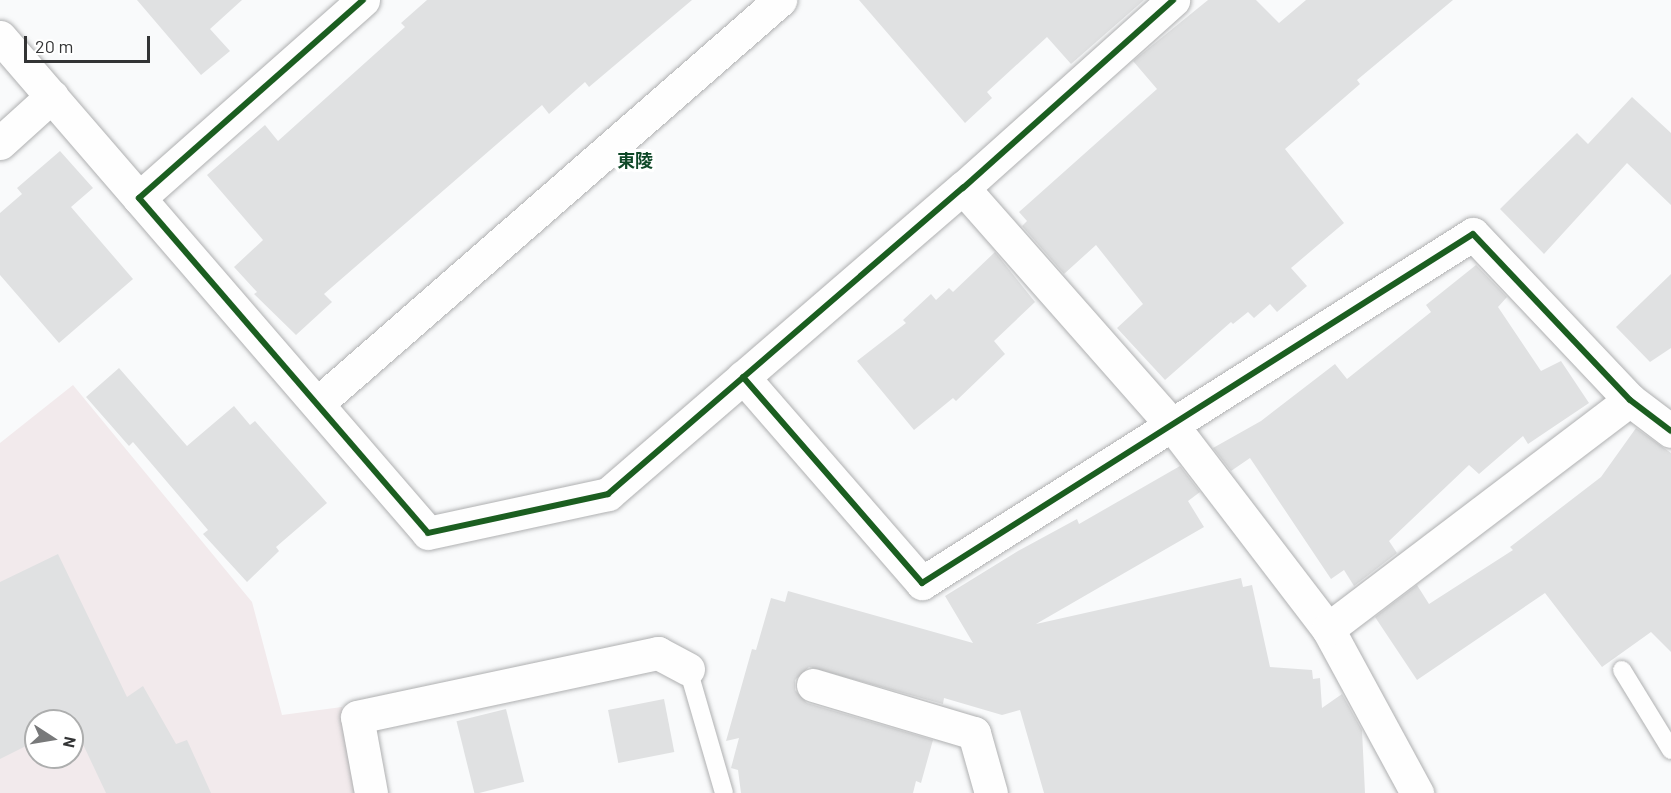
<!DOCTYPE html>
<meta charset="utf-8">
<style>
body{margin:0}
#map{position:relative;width:1671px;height:793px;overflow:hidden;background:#f9fafb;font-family:Barlow,"Noto Sans JP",sans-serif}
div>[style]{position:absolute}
.education>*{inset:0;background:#f2eaec}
.building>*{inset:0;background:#e0e1e2;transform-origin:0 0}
.roads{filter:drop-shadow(0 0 2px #afb0b1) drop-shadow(0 0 2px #afb0b1)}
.lane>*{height:18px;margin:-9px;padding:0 9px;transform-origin:9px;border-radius:9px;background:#fefefe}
.street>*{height:33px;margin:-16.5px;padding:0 16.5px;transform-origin:16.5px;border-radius:16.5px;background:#fefefe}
.cycleway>*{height:6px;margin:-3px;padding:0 3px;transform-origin:3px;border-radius:3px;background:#1b5e20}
span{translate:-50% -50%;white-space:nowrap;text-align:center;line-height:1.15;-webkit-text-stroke:6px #fff;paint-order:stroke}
.neighbourhood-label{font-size:18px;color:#0f4828;font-weight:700}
.north{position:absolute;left:24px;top:709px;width:60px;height:60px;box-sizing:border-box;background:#fff;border:2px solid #adaeae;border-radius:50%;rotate:102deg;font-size:16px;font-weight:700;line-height:24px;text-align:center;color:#333435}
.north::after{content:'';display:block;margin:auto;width:21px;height:27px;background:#78797a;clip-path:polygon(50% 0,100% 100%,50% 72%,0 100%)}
.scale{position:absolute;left:24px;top:36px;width:126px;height:27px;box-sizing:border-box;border:3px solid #333435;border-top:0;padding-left:8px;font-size:18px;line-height:21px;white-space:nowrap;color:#333435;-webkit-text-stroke:4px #fff;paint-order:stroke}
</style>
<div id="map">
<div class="education">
<i style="clip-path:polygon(evenodd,73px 385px,252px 602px,282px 715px,342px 707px,357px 793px,0 793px,0 443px,73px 385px,36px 721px,72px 721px,72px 757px,36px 757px,36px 721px)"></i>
</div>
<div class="building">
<i style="clip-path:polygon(137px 0,242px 0,210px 29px,230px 51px,201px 75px)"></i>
<i style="clip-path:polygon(427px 0,692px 0,589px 87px,585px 82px,549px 114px,542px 105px,324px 294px,332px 302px,296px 335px,254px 294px,257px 292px,234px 267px,263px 240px,207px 175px,265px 125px,278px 141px,405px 27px,401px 23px)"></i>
<i style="clip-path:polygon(859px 0,1144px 0,1071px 64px,1047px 37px,987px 92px,992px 98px,965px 123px)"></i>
<i style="clip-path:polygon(1208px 0,1256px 0,1279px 23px,1306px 0,1453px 0,1357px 80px,1360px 84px,1285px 149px,1344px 223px,1291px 268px,1307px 286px,1277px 312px,1270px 304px,1254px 318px,1248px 312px,1233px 324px,1231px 322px,1165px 380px,1117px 328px,1143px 304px,1096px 245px,1064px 274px,1022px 226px,1027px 221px,1019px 212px,1157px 89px,1133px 61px)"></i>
<i style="clip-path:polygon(1632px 97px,1671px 133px,1671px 205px,1627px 163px,1544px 254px,1500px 209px,1577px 133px,1588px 144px)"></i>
<i style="clip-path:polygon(60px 151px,93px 188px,71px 207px,133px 279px,59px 343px,0 275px,0 213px,22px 194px,17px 188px)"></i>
<i style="clip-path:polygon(995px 252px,1035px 302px,994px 341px,1005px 354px,956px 401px,953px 398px,914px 430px,857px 361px,906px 323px,903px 320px,931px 294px,936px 300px,949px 288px,953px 292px)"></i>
<i style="clip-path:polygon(1476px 265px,1507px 297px,1498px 307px,1541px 371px,1561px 361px,1589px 403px,1528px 444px,1523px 436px,1479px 474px,1469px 465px,1389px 541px,1397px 553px,1354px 586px,1344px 570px,1331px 579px,1250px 458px,1231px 471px,1213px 448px,1261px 421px,1335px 364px,1347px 379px,1431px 312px,1426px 305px)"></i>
<i style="clip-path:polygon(1671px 274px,1671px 348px,1650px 362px,1616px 327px)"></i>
<i style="clip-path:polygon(119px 368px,187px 446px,234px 406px,250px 425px,255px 421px,327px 503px,276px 547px,279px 551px,247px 582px,203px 534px,208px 530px,133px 442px,129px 446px,86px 397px)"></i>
<i style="clip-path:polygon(1636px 428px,1671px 453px,1671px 652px,1651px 632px,1602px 667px,1545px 593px,1417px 680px,1375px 617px,1417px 585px,1429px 604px,1513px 550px,1510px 547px,1601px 477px)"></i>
<i style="clip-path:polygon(1180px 466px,1200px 492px,1188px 501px,1204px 527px,1036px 624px,1241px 578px,1243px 587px,1252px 585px,1270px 667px,1312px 670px,1313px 679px,1320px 678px,1322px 708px,1342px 694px,1362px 730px,1365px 793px,1044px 793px,1020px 710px,1002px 715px,944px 698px,943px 704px,809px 667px,795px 680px,795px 690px,807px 703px,933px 740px,921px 783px,916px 781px,913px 793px,741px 793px,738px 770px,731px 768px,739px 738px,726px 741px,752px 649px,756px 650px,771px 598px,785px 602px,788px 591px,973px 643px,945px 596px,1018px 551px,1077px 519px,1079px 524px)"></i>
<i style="clip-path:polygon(58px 554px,127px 697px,143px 686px,176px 744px,187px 740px,211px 793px,106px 793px,72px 721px,36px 721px,36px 741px,0 759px,0 582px)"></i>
<i style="left:664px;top:699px;width:54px;height:57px;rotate:79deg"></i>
<i style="left:506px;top:709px;width:75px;height:51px;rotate:76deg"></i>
</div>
<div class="roads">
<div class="lane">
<i style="left:688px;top:669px;width:129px;rotate:73.8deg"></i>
<i style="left:1622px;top:670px;width:94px;rotate:58.5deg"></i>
</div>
<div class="street">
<i style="left:363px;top:0;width:299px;rotate:138.5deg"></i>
<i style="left:139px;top:198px;width:442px;rotate:49.2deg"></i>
<i style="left:428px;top:533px;width:184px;rotate:-12.2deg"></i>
<i style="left:608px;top:494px;width:469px;rotate:-40.8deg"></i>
<i style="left:963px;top:188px;width:282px;rotate:-41.8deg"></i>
<i style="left:0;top:37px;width:213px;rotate:49.2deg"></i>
<i style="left:0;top:143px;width:70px;rotate:-42.1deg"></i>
<i style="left:963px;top:188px;width:316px;rotate:48.6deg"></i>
<i style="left:1172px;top:425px;width:257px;rotate:52.6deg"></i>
<i style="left:1328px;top:629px;width:187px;rotate:61.5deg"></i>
<i style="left:743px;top:377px;width:273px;rotate:49deg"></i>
<i style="left:922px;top:583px;width:652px;rotate:-32.35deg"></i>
<i style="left:1473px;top:234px;width:228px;rotate:46.6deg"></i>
<i style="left:1630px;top:400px;width:51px;rotate:37.1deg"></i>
<i style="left:319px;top:402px;width:612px;rotate:-41.09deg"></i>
<i style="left:1328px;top:629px;width:379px;rotate:-37.2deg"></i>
<i style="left:813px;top:685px;width:168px;rotate:16.6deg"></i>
<i style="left:974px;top:733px;width:62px;rotate:74.2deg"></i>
<i style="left:371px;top:793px;width:77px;rotate:-100.4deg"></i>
<i style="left:357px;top:717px;width:308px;rotate:-12deg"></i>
<i style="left:658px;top:653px;width:34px;rotate:28deg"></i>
</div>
</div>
<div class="cycleway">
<i style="left:363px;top:0;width:299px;rotate:138.5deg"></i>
<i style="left:139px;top:198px;width:442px;rotate:49.2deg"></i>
<i style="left:428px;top:533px;width:184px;rotate:-12.2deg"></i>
<i style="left:608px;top:494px;width:469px;rotate:-40.8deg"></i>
<i style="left:963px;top:188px;width:282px;rotate:-41.8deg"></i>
<i style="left:743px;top:377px;width:273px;rotate:49deg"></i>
<i style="left:922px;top:583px;width:652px;rotate:-32.35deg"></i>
<i style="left:1473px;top:234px;width:228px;rotate:46.6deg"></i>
<i style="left:1630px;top:400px;width:51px;rotate:37.1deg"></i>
</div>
<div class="neighbourhood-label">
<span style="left:635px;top:160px">東陵</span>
</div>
<div class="north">N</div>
<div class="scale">20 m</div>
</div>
